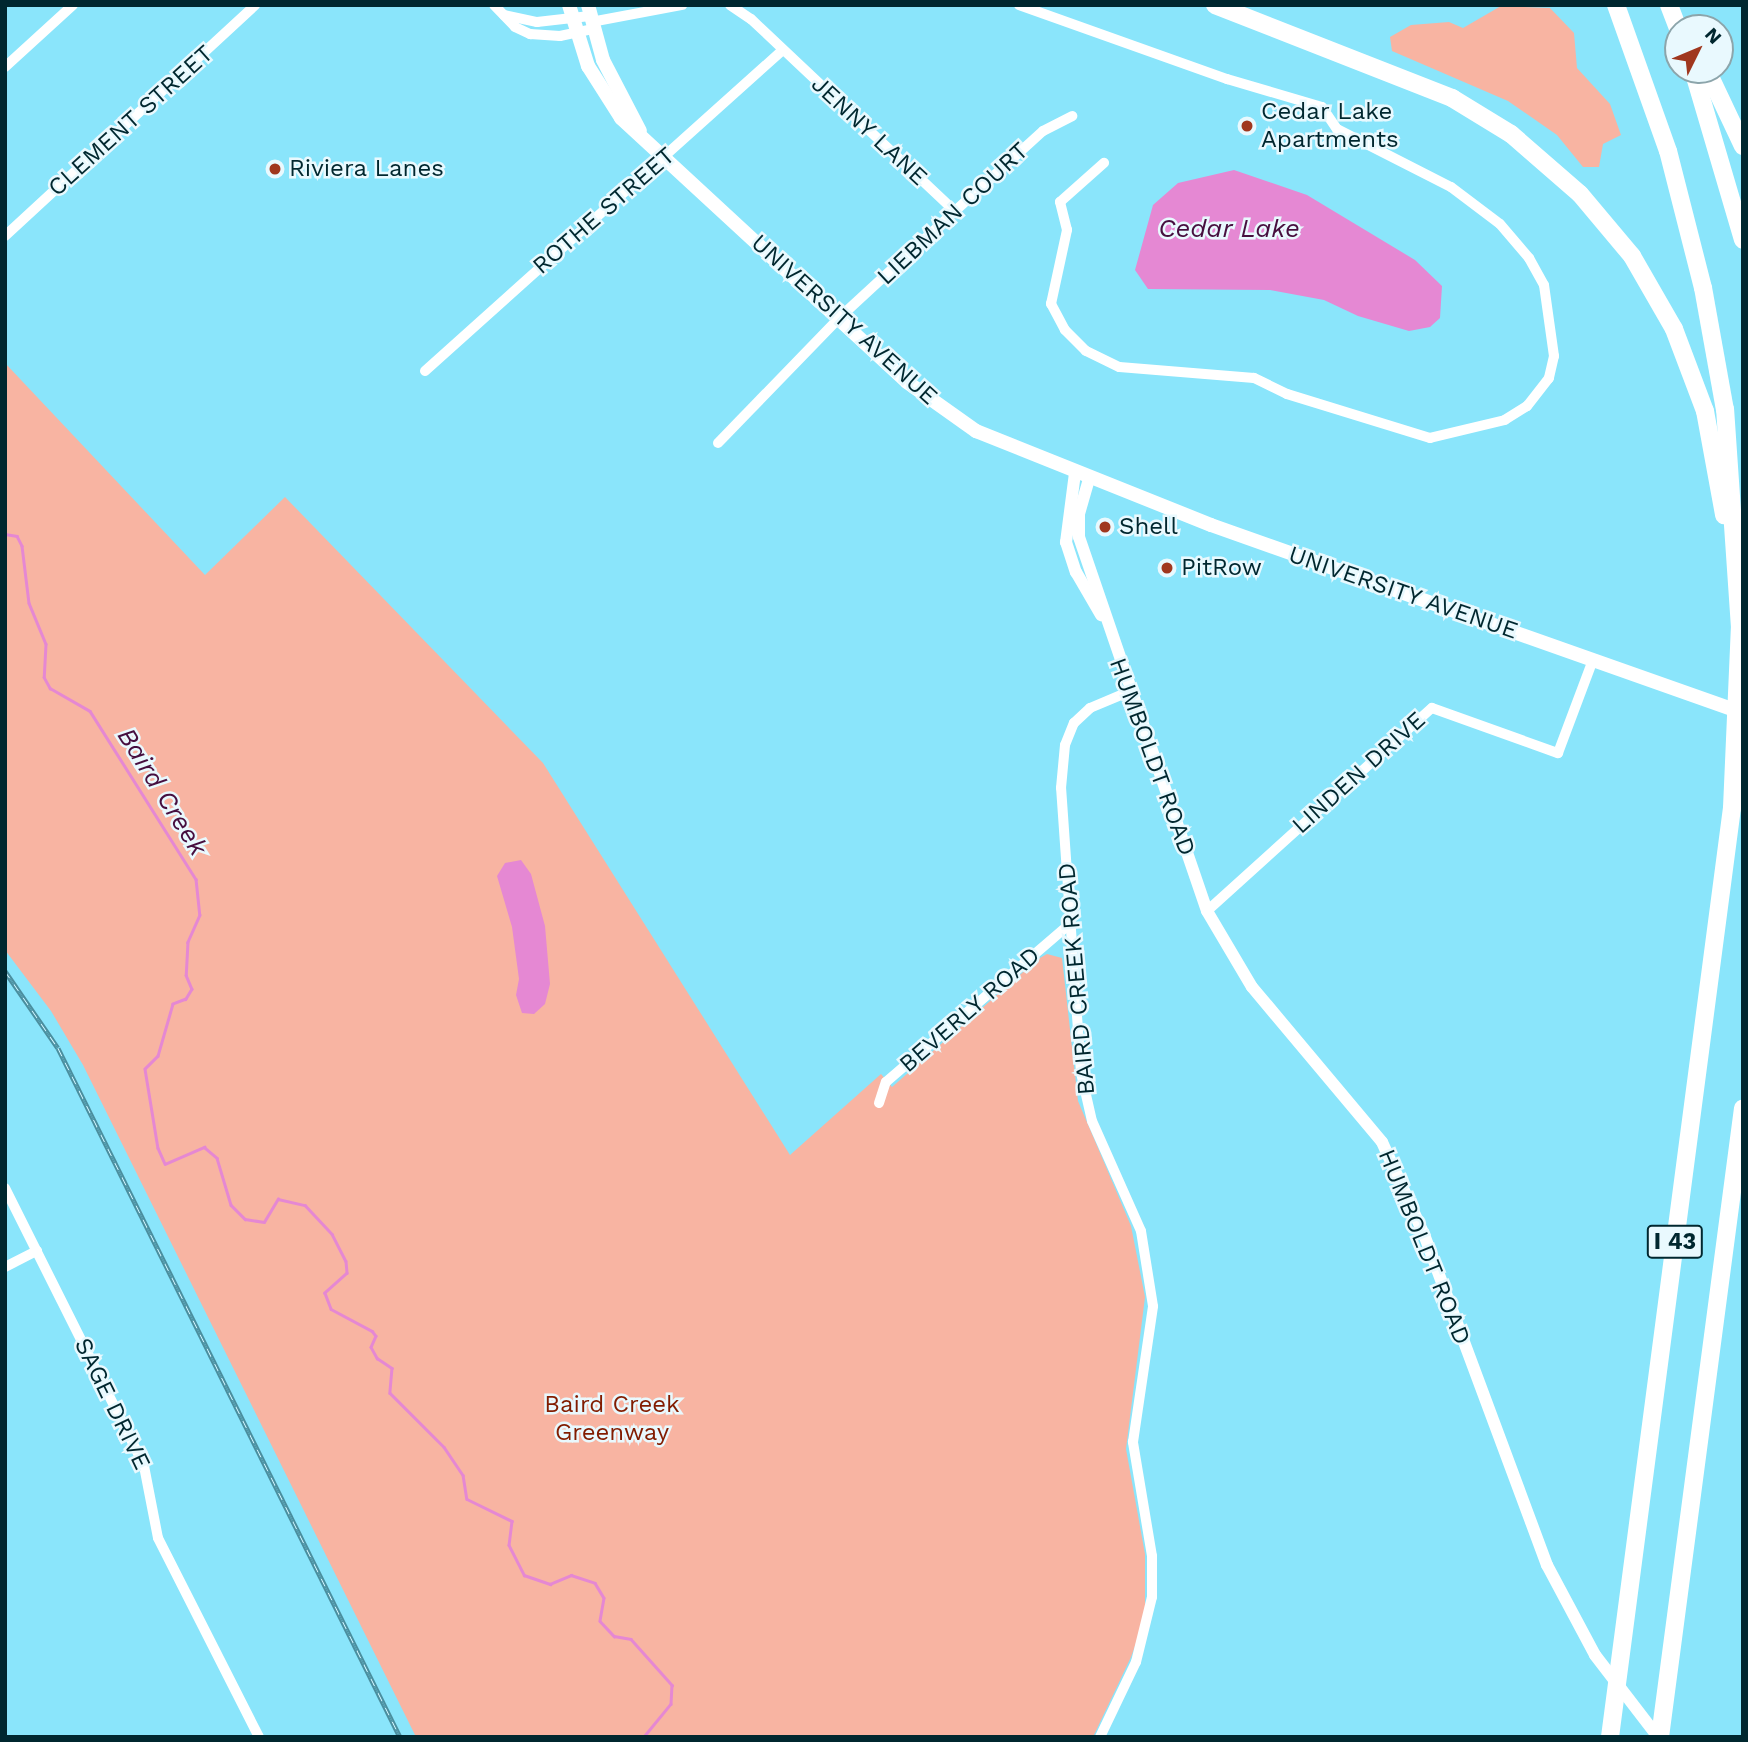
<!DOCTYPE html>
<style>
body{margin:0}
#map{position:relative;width:1748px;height:1742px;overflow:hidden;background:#8ae5fb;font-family:"Work Sans",sans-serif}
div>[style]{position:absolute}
.green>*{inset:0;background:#f8b4a2}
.water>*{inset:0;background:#e588d3}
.stream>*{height:2.5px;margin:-1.25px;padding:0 1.25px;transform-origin:1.25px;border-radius:1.25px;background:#e588d3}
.minor>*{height:10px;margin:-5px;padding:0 5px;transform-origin:5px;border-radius:5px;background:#fff}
.tertiary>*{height:12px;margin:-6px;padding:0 6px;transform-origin:6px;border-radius:6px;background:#fff}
.secondary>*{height:14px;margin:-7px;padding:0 7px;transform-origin:7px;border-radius:7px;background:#fff}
.motorway>*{height:18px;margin:-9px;padding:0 9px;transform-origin:9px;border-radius:9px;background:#fff}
.rail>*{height:5px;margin-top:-2.5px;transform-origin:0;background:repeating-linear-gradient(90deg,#e9f9fe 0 8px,#4b8e9e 0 16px);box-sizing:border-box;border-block:2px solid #4b8e9e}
.dots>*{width:19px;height:19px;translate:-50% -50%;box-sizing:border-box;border:4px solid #e9f9fe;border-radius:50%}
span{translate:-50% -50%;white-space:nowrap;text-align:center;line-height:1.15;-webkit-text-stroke:5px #e9f9fe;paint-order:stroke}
.shield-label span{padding:2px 5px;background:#e9f9fe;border:2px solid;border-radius:5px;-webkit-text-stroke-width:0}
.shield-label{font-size:23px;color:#00272f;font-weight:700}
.poi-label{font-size:24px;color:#00272f}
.left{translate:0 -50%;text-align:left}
.street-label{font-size:24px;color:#00272f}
.park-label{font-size:24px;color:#821c00}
.water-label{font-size:26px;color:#470e3f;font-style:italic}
.frame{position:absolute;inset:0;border:7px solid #00272f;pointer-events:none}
.north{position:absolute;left:1664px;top:14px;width:70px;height:70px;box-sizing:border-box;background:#e9f9fe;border:2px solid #8ca5ab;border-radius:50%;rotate:47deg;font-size:19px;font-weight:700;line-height:28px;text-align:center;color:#00272f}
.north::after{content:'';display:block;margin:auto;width:24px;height:32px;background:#a0371e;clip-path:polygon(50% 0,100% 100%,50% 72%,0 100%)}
</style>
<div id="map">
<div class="green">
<i style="clip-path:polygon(1501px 6px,1550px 8px,1574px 33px,1577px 68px,1610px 104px,1621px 135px,1603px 144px,1599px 167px,1583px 167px,1557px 135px,1508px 101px,1392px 51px,1390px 37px,1411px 25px,1449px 22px,1463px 28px)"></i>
<i style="clip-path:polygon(5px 363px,205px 575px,285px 497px,543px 763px,790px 1155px,881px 1074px,892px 1087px,1038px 959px,1047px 954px,1062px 958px,1078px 1101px,1131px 1226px,1145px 1297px,1126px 1449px,1145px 1554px,1145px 1618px,1131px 1657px,1093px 1737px,416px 1737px,83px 1065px,51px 1011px,5px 950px)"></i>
</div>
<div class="water">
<i style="clip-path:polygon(1234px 170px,1307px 195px,1415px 260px,1442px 286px,1440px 318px,1430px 327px,1409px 331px,1358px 316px,1324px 300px,1270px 290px,1148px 289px,1135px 270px,1153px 205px,1178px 183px)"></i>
<i style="clip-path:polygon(521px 860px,531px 874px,545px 926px,550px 984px,545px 1004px,534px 1014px,522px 1013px,516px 995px,519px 979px,512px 927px,497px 876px,505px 863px)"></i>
</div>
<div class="stream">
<i style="left:5px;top:534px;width:12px;rotate:9deg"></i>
<i style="left:17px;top:536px;width:11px;rotate:63deg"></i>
<i style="left:22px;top:546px;width:57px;rotate:83deg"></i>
<i style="left:29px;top:603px;width:44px;rotate:67.5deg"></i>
<i style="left:46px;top:644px;width:33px;rotate:93deg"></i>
<i style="left:44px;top:677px;width:13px;rotate:61deg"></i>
<i style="left:50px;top:688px;width:46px;rotate:29.9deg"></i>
<i style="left:90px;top:711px;width:199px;rotate:57.8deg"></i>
<i style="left:196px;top:879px;width:36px;rotate:84deg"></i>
<i style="left:200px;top:915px;width:30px;rotate:114deg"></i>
<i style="left:188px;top:942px;width:33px;rotate:93deg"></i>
<i style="left:186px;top:975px;width:15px;rotate:67deg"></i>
<i style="left:192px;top:989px;width:12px;rotate:121deg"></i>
<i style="left:186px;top:999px;width:14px;rotate:159deg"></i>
<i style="left:173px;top:1004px;width:54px;rotate:106.1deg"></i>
<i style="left:158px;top:1056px;width:18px;rotate:135deg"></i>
<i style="left:145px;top:1069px;width:80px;rotate:80.7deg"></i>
<i style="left:158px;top:1148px;width:17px;rotate:66deg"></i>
<i style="left:165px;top:1164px;width:43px;rotate:-23.6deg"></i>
<i style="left:204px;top:1147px;width:17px;rotate:40deg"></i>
<i style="left:217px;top:1158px;width:49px;rotate:73.4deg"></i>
<i style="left:231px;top:1205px;width:20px;rotate:45deg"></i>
<i style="left:245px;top:1219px;width:19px;rotate:9deg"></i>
<i style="left:264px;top:1222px;width:27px;rotate:-59deg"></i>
<i style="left:278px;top:1199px;width:28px;rotate:13deg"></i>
<i style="left:305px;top:1205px;width:40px;rotate:47deg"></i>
<i style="left:332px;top:1234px;width:30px;rotate:63deg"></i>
<i style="left:346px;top:1261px;width:12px;rotate:85deg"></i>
<i style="left:347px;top:1273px;width:30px;rotate:138deg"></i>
<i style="left:325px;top:1293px;width:17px;rotate:69deg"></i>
<i style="left:331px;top:1309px;width:47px;rotate:28.2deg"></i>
<i style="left:372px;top:1331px;width:6px;rotate:51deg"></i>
<i style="left:376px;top:1336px;width:12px;rotate:114deg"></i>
<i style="left:371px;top:1347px;width:13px;rotate:61deg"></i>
<i style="left:377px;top:1358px;width:18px;rotate:34deg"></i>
<i style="left:392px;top:1368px;width:25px;rotate:95deg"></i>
<i style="left:390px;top:1393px;width:76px;rotate:45deg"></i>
<i style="left:444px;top:1447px;width:34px;rotate:56deg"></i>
<i style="left:463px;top:1475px;width:24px;rotate:81deg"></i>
<i style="left:467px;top:1499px;width:50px;rotate:26.1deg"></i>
<i style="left:512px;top:1521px;width:24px;rotate:97deg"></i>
<i style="left:509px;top:1545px;width:34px;rotate:63deg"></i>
<i style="left:524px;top:1575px;width:28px;rotate:19deg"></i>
<i style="left:550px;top:1584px;width:23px;rotate:-23deg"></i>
<i style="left:571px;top:1575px;width:25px;rotate:18deg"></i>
<i style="left:595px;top:1583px;width:17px;rotate:59deg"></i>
<i style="left:604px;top:1598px;width:23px;rotate:100deg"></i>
<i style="left:600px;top:1621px;width:21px;rotate:47deg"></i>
<i style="left:614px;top:1636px;width:17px;rotate:10deg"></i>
<i style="left:631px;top:1639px;width:62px;rotate:48.3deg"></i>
<i style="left:672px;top:1685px;width:19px;rotate:93deg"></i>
<i style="left:671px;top:1704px;width:43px;rotate:129.3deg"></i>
</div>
<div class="minor">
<i style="left:494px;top:5px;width:30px;rotate:46deg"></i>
<i style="left:515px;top:27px;width:17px;rotate:25deg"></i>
<i style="left:530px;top:34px;width:30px;rotate:4deg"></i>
<i style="left:560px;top:36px;width:34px;rotate:-12deg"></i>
<i style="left:730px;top:5px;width:25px;rotate:34deg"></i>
<i style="left:751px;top:19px;width:280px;rotate:43.3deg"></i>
<i style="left:1019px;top:5px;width:221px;rotate:19.6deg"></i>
<i style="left:1227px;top:79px;width:99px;rotate:16.4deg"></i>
<i style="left:1322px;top:107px;width:27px;rotate:56deg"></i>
<i style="left:1337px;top:129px;width:128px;rotate:27deg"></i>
<i style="left:1451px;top:187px;width:61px;rotate:37.1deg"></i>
<i style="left:1500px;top:224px;width:45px;rotate:49.5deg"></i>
<i style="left:1529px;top:258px;width:31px;rotate:61deg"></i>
<i style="left:1544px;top:285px;width:72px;rotate:82deg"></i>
<i style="left:1554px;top:356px;width:23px;rotate:103deg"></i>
<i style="left:1549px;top:378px;width:36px;rotate:128deg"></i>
<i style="left:1527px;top:406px;width:26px;rotate:148deg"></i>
<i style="left:1505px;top:420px;width:77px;rotate:166.5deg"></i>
<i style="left:1430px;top:438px;width:150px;rotate:-162.9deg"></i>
<i style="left:1287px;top:394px;width:37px;rotate:-154deg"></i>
<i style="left:1254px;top:378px;width:135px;rotate:-175.3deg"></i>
<i style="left:1119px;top:367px;width:37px;rotate:-154deg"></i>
<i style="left:1086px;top:351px;width:30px;rotate:-135deg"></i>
<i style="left:1065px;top:330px;width:30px;rotate:-118deg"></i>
<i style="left:1051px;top:304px;width:76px;rotate:-77.8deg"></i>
<i style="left:1067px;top:230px;width:29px;rotate:-104deg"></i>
<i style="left:1060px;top:202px;width:59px;rotate:-41.6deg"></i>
<i style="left:504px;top:15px;width:34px;rotate:12deg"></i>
<i style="left:537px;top:22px;width:53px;rotate:-6.5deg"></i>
<i style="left:591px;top:22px;width:93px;rotate:-10.6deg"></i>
<i style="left:5px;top:67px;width:92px;rotate:-42.4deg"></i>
<i style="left:5px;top:236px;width:340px;rotate:-42.7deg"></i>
<i style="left:425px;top:371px;width:481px;rotate:-41.9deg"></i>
<i style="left:718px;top:443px;width:173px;rotate:-45.9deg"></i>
<i style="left:838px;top:319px;width:159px;rotate:-42.7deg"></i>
<i style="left:955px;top:211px;width:119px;rotate:-42.3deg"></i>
<i style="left:1043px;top:131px;width:33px;rotate:-27deg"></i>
<i style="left:1207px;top:911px;width:303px;rotate:-42.1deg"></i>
<i style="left:1432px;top:708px;width:134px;rotate:19.7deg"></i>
<i style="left:1558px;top:753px;width:99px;rotate:-69.4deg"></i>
<i style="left:879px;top:1103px;width:22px;rotate:-72deg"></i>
<i style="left:886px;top:1082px;width:243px;rotate:-40.7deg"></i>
<i style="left:5px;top:1188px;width:311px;rotate:63.4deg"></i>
<i style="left:144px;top:1466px;width:73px;rotate:79deg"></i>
<i style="left:158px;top:1538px;width:223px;rotate:63.1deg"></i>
<i style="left:5px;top:1267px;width:36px;rotate:-27deg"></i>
<i style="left:1100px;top:1737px;width:83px;rotate:-64.4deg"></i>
<i style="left:1136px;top:1662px;width:67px;rotate:-76.2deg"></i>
<i style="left:1152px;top:1597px;width:41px;rotate:-90deg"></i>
<i style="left:1152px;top:1556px;width:116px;rotate:-99.5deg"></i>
<i style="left:1133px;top:1442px;width:137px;rotate:-81.6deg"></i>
<i style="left:1153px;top:1306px;width:76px;rotate:-99.1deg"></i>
<i style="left:1141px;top:1231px;width:120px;rotate:-114deg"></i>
<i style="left:1092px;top:1121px;width:49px;rotate:-102.9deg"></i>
<i style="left:1081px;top:1073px;width:286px;rotate:-94deg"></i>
<i style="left:1061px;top:788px;width:43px;rotate:-84.7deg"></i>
<i style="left:1065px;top:745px;width:24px;rotate:-68deg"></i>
<i style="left:1074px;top:723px;width:22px;rotate:-43deg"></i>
<i style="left:1090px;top:708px;width:41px;rotate:-22.8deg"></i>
</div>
<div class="tertiary">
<i style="left:1075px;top:473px;width:70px;rotate:97.4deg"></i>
<i style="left:1066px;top:542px;width:32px;rotate:72deg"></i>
<i style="left:1076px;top:572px;width:50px;rotate:59.8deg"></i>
<i style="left:1089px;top:479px;width:37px;rotate:106deg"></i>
<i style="left:1079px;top:515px;width:22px;rotate:90deg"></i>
<i style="left:1079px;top:537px;width:395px;rotate:71.1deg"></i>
<i style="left:1207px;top:911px;width:88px;rotate:59.4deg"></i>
<i style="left:1252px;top:987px;width:202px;rotate:50deg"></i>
<i style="left:1382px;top:1142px;width:104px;rotate:65.6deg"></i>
<i style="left:1425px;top:1237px;width:350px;rotate:69.6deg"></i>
<i style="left:1547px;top:1565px;width:102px;rotate:61.9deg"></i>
<i style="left:1595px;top:1655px;width:103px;rotate:52.5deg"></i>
</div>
<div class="secondary">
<i style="left:569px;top:5px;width:64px;rotate:72.7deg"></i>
<i style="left:588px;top:66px;width:62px;rotate:57.6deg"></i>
<i style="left:621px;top:118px;width:389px;rotate:42.7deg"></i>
<i style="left:907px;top:382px;width:85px;rotate:35.4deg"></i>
<i style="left:976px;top:431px;width:253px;rotate:21.8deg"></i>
<i style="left:1211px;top:525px;width:564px;rotate:19.46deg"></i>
<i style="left:588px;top:5px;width:57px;rotate:74.7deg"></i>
<i style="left:603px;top:60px;width:80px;rotate:62.5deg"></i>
</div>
<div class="motorway">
<i style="left:1215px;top:5px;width:255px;rotate:21.4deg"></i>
<i style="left:1452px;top:98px;width:69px;rotate:31.4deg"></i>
<i style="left:1511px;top:134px;width:91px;rotate:41deg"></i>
<i style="left:1580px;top:194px;width:81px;rotate:50deg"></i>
<i style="left:1632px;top:256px;width:84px;rotate:60.1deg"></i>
<i style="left:1674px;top:329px;width:88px;rotate:69.3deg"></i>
<i style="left:1705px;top:411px;width:106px;rotate:79.6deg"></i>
<i style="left:1669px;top:5px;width:26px;rotate:69deg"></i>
<i style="left:1693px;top:70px;width:177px;rotate:73.6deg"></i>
<i style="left:1707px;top:70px;width:84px;rotate:64.7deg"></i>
<i style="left:1610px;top:1737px;width:937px;rotate:-82.52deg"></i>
<i style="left:1732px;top:808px;width:180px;rotate:-87.5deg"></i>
<i style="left:1740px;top:628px;width:219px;rotate:-93.9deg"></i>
<i style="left:1725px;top:410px;width:124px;rotate:-100.2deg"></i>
<i style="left:1703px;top:288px;width:141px;rotate:-104.3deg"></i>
<i style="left:1668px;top:151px;width:155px;rotate:-109.6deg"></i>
<i style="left:1660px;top:1737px;width:634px;rotate:-82.48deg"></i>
</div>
<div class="rail">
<i style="left:5px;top:971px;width:93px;rotate:55.5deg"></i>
<i style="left:58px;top:1048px;width:769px;rotate:63.6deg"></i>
</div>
<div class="dots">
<i style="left:1247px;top:126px;background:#a0371e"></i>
<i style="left:275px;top:169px;background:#a0371e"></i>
<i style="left:1105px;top:527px;background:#a0371e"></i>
<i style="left:1167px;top:568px;background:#a0371e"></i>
</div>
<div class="shield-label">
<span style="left:1675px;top:1242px">I 43</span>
</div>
<div class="poi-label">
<span class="left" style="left:1261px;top:126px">Cedar Lake<br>Apartments</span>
<span class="left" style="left:289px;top:169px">Riviera Lanes</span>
<span class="left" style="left:1119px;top:527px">Shell</span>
<span class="left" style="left:1181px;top:568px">PitRow</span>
</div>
<div class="street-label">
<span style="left:131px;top:121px;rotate:-42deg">CLEMENT STREET</span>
<span style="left:869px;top:131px;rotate:43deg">JENNY LANE</span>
<span style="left:604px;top:211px;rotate:-41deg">ROTHE STREET</span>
<span style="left:953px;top:214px;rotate:-43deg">LIEBMAN COURT</span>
<span style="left:844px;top:320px;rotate:42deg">UNIVERSITY AVENUE</span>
<span style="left:1403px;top:593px;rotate:19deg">UNIVERSITY AVENUE</span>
<span style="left:1152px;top:757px;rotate:70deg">HUMBOLDT ROAD</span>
<span style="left:1359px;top:773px;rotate:-42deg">LINDEN DRIVE</span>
<span style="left:1077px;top:979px;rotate:-95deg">BAIRD CREEK ROAD</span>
<span style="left:970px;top:1010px;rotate:-41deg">BEVERLY ROAD</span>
<span style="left:1424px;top:1247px;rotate:68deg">HUMBOLDT ROAD</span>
<span style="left:112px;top:1404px;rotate:64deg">SAGE DRIVE</span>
</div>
<div class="park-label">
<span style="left:612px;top:1419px">Baird Creek<br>Greenway</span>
</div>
<div class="water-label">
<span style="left:1229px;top:229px">Cedar Lake</span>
<span style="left:162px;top:792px;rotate:58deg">Baird Creek</span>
</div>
<div class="frame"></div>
<div class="north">N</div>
</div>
